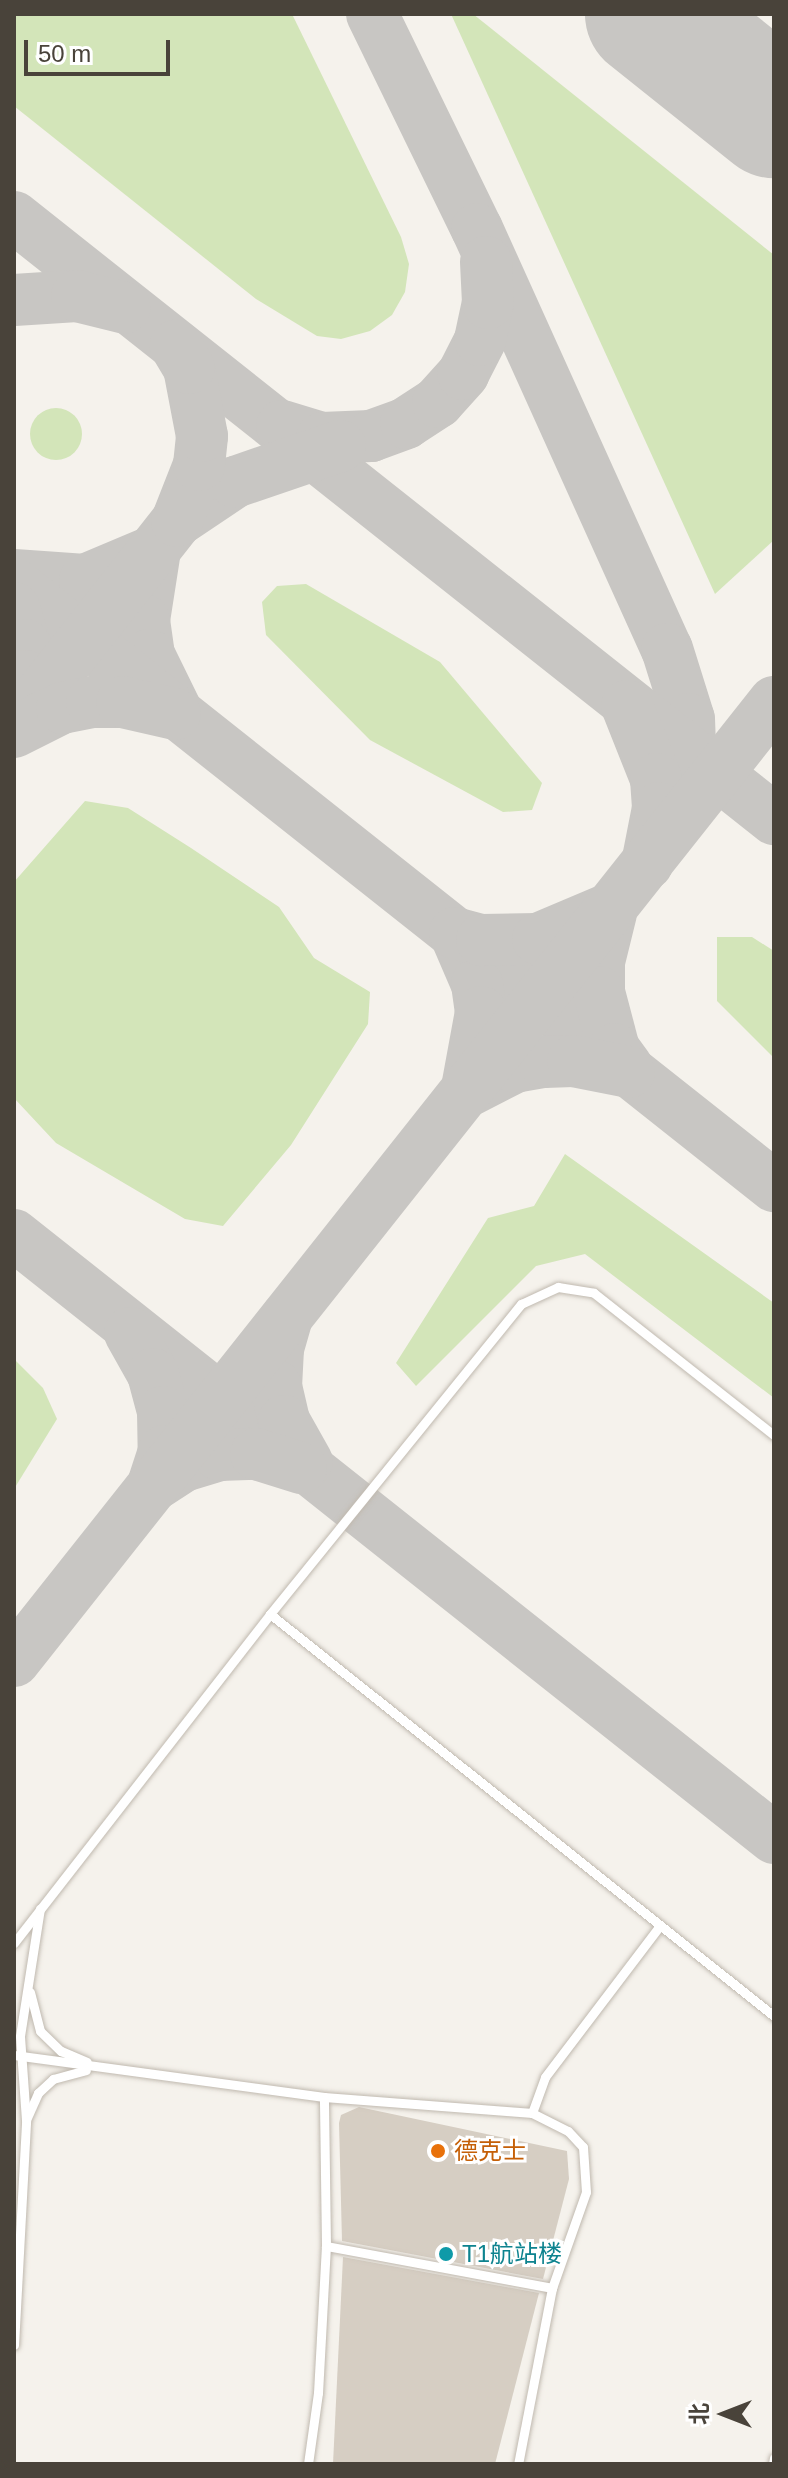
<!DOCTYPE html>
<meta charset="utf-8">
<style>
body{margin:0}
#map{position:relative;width:788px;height:2478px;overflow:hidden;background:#f5f2ec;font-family:Arial,"Noto Sans SC",sans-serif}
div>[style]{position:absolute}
.green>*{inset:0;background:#d3e5b9}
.round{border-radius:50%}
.taxiway>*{height:52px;margin:-26px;padding:0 26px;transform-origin:26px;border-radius:26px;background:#c8c6c3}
.runway>*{height:130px;margin:-65px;padding:0 65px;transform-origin:65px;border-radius:65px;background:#c8c6c3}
.building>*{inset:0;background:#d6cec3}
.roads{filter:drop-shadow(0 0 2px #c0b9af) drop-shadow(0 0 2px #c0b9af)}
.lane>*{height:9px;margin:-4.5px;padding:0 4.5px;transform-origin:4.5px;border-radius:4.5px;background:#fff}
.dots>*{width:22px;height:22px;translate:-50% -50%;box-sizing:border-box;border:4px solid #fff;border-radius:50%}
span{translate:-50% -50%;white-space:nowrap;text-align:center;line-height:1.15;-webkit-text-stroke:6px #fff;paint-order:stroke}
.food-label{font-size:24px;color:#c56008}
.left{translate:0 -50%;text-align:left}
.culture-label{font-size:24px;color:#0d838f}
.frame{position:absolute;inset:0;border:16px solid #49433a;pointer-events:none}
.north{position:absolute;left:684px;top:2374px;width:80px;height:80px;-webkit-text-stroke:6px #fff;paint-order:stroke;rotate:270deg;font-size:22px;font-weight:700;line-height:32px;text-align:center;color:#49433a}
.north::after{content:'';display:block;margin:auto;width:28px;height:36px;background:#49433a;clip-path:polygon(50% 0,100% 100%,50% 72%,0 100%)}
.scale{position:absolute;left:24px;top:40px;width:146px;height:36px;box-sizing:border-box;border:4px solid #49433a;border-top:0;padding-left:10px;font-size:24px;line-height:28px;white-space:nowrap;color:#49433a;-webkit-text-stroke:6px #fff;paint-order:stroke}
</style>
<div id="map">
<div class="green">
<i style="clip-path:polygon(14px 14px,292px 14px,401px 237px,409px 264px,405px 292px,392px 315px,370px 331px,341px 339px,317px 336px,256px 299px,14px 106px)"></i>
<i style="clip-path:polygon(451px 14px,473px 14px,774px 255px,774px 540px,715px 594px)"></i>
<i class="round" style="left:30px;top:408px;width:52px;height:52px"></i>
<i style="clip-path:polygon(306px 584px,440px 662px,542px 783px,532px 810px,503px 812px,370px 740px,266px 635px,262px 602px,277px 586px)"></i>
<i style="clip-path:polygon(85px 801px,128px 808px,191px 848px,279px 907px,314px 958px,370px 992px,368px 1024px,291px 1145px,223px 1226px,185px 1219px,56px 1143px,14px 1098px,14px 882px)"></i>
<i style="clip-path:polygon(717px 937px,752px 937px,774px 951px,774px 1058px,717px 1001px)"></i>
<i style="clip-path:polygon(565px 1154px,774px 1303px,774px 1398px,585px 1254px,536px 1266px,416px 1386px,396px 1363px,488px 1218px,534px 1206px)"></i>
<i style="clip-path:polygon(14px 1359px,43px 1388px,57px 1419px,14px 1489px)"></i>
</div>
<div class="taxiway">
<i style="left:372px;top:14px;width:239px;rotate:64deg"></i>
<i style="left:477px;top:229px;width:461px;rotate:65.7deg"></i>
<i style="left:667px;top:649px;width:73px;rotate:72.6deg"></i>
<i style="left:689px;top:719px;width:54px;rotate:87.9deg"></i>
<i style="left:14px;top:217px;width:970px;rotate:38.38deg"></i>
<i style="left:14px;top:300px;width:63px;rotate:-3.6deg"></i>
<i style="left:77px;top:296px;width:49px;rotate:14deg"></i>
<i style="left:282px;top:426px;width:42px;rotate:16.7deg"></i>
<i style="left:322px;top:438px;width:49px;rotate:-2.3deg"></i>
<i style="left:371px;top:436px;width:37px;rotate:-20deg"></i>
<i style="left:406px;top:423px;width:38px;rotate:-33deg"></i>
<i style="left:438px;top:402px;width:38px;rotate:-48deg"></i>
<i style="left:463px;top:374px;width:38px;rotate:-63deg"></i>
<i style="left:480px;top:340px;width:38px;rotate:-78deg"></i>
<i style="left:488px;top:303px;width:41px;rotate:-92.8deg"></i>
<i style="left:177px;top:521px;width:70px;rotate:-33.9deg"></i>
<i style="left:235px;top:482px;width:111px;rotate:-18.9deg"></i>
<i style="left:155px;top:550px;width:71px;rotate:98.9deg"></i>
<i style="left:144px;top:620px;width:35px;rotate:82deg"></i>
<i style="left:149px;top:655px;width:59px;rotate:63.9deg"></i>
<i style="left:14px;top:575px;width:71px;rotate:4deg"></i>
<i style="left:85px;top:580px;width:69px;rotate:-22.9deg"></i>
<i style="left:14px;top:584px;width:970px;rotate:38.38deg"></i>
<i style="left:14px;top:608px;width:39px;rotate:73deg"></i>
<i style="left:25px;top:645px;width:31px;rotate:90deg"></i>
<i style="left:25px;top:676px;width:44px;rotate:104.3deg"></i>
<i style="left:627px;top:706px;width:79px;rotate:68.3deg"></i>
<i style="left:656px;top:779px;width:29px;rotate:86deg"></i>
<i style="left:658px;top:808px;width:57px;rotate:101.1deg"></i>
<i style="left:14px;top:728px;width:263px;rotate:-51.8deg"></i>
<i style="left:177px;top:521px;width:60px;rotate:-68.6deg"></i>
<i style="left:199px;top:465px;width:29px;rotate:-84deg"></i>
<i style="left:202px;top:436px;width:69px;rotate:-100.8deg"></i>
<i style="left:189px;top:368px;width:26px;rotate:-121deg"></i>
<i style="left:14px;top:732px;width:54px;rotate:-26.6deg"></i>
<i style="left:62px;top:708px;width:31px;rotate:-11deg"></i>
<i style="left:92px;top:702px;width:30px"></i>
<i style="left:122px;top:702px;width:54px;rotate:12.8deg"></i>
<i style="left:611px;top:913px;width:50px;rotate:103.8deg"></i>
<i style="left:599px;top:962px;width:30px;rotate:90deg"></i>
<i style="left:599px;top:992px;width:59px;rotate:75.3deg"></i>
<i style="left:614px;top:1049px;width:22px;rotate:54deg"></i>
<i style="left:455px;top:933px;width:56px;rotate:66.7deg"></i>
<i style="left:477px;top:984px;width:28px;rotate:82deg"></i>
<i style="left:481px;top:1012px;width:72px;rotate:100.4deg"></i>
<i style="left:455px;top:933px;width:28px;rotate:15deg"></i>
<i style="left:482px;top:940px;width:56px;rotate:-1deg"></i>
<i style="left:538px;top:939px;width:72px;rotate:-23deg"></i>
<i style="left:470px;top:1090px;width:51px;rotate:-27.1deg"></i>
<i style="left:515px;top:1067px;width:29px;rotate:-10deg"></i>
<i style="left:544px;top:1062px;width:29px;rotate:-2deg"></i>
<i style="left:573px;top:1061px;width:57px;rotate:11.1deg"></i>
<i style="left:14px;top:1235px;width:970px;rotate:38.43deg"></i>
<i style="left:287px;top:1317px;width:33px;rotate:106deg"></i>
<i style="left:278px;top:1349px;width:37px;rotate:93deg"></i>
<i style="left:276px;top:1386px;width:36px;rotate:77deg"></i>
<i style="left:284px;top:1421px;width:47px;rotate:60.7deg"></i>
<i style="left:130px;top:1333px;width:47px;rotate:60.7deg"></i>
<i style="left:153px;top:1374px;width:39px;rotate:75deg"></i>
<i style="left:163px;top:1412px;width:39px;rotate:89deg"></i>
<i style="left:164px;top:1451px;width:33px;rotate:108deg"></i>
<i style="left:156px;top:1484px;width:33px;rotate:-33deg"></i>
<i style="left:184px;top:1466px;width:37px;rotate:-17deg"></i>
<i style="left:219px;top:1455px;width:37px;rotate:-2deg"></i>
<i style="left:256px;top:1454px;width:47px;rotate:17.3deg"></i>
<i style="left:14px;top:1661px;width:1224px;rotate:-51.6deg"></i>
</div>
<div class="runway">
<i style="left:650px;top:14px;width:159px;rotate:38.6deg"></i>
</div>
<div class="building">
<i style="clip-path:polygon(359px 2107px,567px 2151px,569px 2179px,543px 2279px,342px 2241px,339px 2123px,341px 2115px)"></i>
<i style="clip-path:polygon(343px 2257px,539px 2293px,495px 2464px,333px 2464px)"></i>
</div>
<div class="roads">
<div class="lane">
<i style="left:270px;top:1614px;width:645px;rotate:38.58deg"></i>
<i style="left:14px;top:1943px;width:417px;rotate:-52.1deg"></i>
<i style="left:270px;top:1614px;width:399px;rotate:-51deg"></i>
<i style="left:521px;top:1304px;width:41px;rotate:-24.7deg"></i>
<i style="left:558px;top:1287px;width:36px;rotate:9deg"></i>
<i style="left:594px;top:1293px;width:229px;rotate:38.3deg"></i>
<i style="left:30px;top:1992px;width:40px;rotate:75.6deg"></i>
<i style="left:40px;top:2031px;width:29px;rotate:44deg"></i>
<i style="left:61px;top:2051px;width:28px;rotate:23deg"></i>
<i style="left:14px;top:2055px;width:313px;rotate:7.7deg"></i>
<i style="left:532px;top:2113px;width:38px;rotate:-70deg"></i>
<i style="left:545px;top:2077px;width:188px;rotate:-52.8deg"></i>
<i style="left:26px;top:2120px;width:30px;rotate:-66deg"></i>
<i style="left:38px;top:2093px;width:21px;rotate:-43deg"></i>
<i style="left:53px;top:2079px;width:34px;rotate:-15deg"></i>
<i style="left:326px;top:2246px;width:230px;rotate:10.5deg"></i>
<i style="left:14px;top:2345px;width:225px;rotate:-86.9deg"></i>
<i style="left:26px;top:2120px;width:84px;rotate:-94.1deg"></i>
<i style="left:20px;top:2036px;width:129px;rotate:-81.1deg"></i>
<i style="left:308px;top:2464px;width:72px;rotate:-82deg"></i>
<i style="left:318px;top:2393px;width:147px;rotate:-86.9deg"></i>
<i style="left:326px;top:2246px;width:149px;rotate:-90.8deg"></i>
<i style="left:324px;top:2097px;width:209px;rotate:4.4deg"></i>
<i style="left:532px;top:2113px;width:40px;rotate:26.6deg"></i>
<i style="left:568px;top:2131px;width:22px;rotate:47deg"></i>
<i style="left:583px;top:2147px;width:45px;rotate:86.2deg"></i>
<i style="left:586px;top:2192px;width:102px;rotate:109.5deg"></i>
<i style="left:552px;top:2288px;width:179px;rotate:100.9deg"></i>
<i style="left:773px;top:2464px;width:6px;rotate:-81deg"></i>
</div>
</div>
<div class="dots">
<i style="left:438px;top:2151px;background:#e8710a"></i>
<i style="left:446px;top:2254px;background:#0f9aa8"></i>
</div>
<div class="food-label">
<span class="left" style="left:454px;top:2151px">德克士</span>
</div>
<div class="culture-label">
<span class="left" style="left:462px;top:2254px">T1航站楼</span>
</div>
<div class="frame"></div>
<div class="north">北</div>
<div class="scale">50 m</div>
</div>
